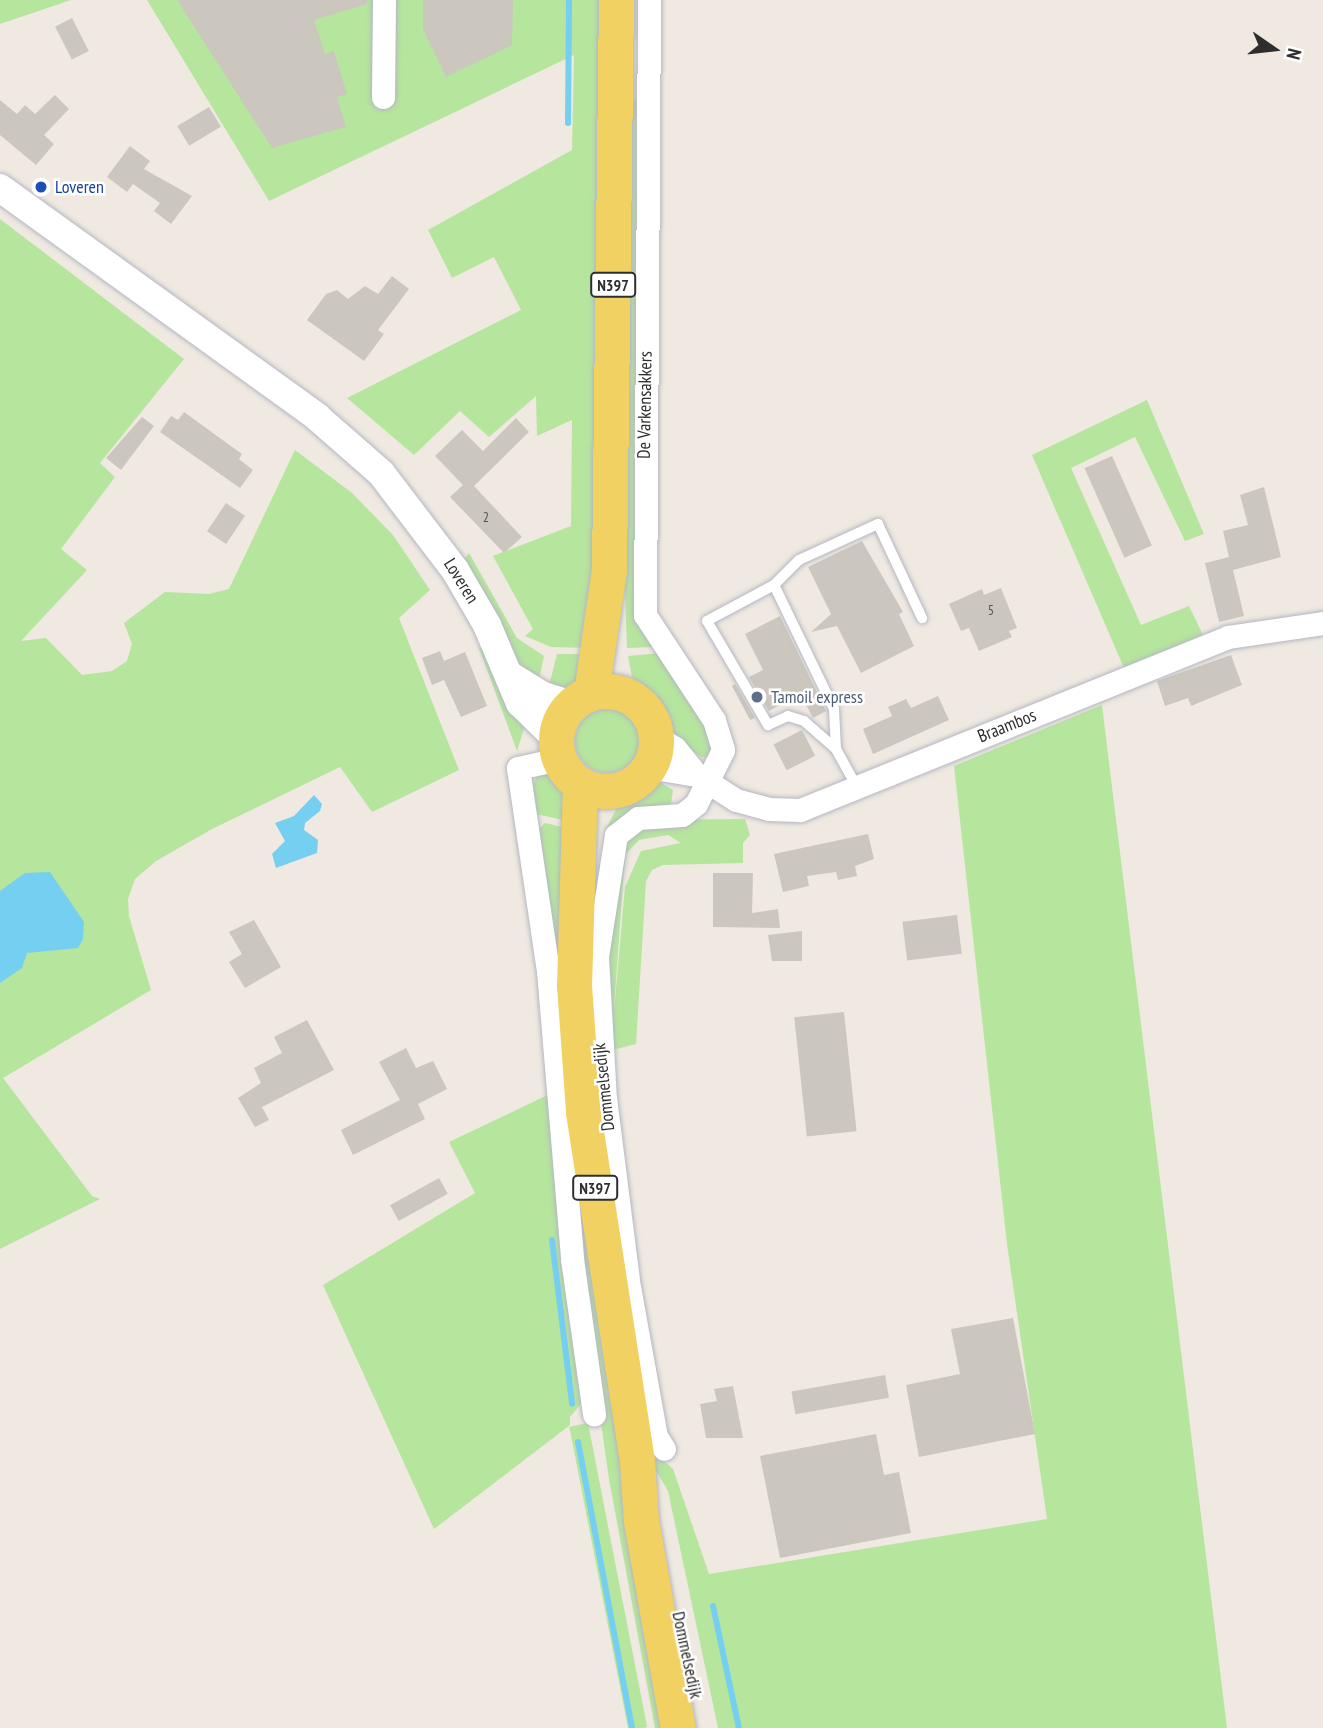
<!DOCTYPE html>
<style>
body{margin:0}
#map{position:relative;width:1323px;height:1728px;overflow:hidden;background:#efe9e1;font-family:"PT Sans Narrow",sans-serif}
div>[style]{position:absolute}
.green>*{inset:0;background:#b6e59e;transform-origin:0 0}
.round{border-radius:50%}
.water>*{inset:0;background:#75cff0}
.stream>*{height:6px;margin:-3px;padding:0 3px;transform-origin:3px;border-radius:3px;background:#75cff0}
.building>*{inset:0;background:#cbc7bf;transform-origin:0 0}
.roads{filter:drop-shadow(0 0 2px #b4b7c1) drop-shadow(0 0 2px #b4b7c1)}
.service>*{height:10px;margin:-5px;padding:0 5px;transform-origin:5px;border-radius:5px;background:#fff}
.minor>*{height:23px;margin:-11.5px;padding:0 11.5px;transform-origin:11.5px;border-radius:11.5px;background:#fff}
.tertiary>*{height:28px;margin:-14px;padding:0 14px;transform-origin:14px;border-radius:14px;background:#fff}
.primary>*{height:35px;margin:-17.5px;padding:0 17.5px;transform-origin:17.5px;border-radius:17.5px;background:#f2d163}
.primary>.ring{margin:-17.5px;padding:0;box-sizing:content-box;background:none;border:35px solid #f2d163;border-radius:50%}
.dots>*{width:19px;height:19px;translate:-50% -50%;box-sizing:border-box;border:4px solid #fff;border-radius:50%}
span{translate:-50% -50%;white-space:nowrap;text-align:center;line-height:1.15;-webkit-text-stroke:5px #fff;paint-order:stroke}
.number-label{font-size:14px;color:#555452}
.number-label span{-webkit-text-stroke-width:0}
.shield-label span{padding:2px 5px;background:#fff;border:2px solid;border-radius:5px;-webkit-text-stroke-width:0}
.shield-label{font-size:16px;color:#2e2e2e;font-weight:700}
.transit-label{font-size:18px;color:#164399}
.left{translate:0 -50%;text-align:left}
.street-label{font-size:18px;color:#2e2e2e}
.service-label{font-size:18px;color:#4e5e75}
.north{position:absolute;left:1239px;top:14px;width:70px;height:70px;-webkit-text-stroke:5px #fff;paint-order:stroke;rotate:104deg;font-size:19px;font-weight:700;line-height:28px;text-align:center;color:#2e2e2e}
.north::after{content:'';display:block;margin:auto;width:24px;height:32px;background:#2e2e2e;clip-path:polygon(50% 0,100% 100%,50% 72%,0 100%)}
</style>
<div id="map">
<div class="green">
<i style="clip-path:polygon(0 0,71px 0,0 24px)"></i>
<i style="clip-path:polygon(147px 0,375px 0,375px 105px,393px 105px,395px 0,605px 0,594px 648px,551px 647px,525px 636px,533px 629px,493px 556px,571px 526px,572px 420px,537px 436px,536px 396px,489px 437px,460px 411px,414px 455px,347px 398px,521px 310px,494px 257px,452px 278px,428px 230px,572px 150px,574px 55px,269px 201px)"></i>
<i style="clip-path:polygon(626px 100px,646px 101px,654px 647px,627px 648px,622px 506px)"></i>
<i style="clip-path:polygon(0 219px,184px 359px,100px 463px,115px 477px,61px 549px,87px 570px,21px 641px,46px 638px,82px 675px,112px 671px,127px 661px,132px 644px,124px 623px,165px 592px,209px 594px,229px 589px,295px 450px,352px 493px,393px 535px,430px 590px,399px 618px,459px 770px,372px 812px,340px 767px,212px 829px,156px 861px,135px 879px,128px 899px,129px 916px,151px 990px,3px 1078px,92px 1196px,100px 1199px,0 1249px)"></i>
<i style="clip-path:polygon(1147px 400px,1204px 534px,1185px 541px,1135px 437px,1071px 468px,1141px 625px,1189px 606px,1203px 635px,1124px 668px,1032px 455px)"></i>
<i style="clip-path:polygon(469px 553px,517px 638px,544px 656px,538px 685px,522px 669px,463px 561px)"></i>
<i style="clip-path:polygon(479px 648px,486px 648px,526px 722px,517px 751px)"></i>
<i style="clip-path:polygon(661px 653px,716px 732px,710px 758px,701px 757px,672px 737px,632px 677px,628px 656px)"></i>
<i style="clip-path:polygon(557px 654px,593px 654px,574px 689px,548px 690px)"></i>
<i style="clip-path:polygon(1102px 705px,1227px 1728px,718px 1728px,668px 1491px,652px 1464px,640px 1411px,590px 1061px,587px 958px,605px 836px,611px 838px,594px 957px,597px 1072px,637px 1366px,655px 1453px,673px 1469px,709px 1574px,1047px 1519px,1007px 1244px,954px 766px)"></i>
<i class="round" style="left:575px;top:709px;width:64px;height:64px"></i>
<i style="clip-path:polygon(544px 773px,557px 775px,564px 782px,572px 822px,536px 814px,531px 789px,537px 776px)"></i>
<i style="clip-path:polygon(658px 781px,673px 790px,671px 804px,615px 831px,606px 829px,621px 800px)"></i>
<i style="clip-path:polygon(evenodd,745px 819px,750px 835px,743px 843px,743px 863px,663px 865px,652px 870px,646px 881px,636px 1044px,612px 1050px,603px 985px,618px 846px,643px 820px,745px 819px,668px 835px,681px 843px,641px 851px,625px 887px,613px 1023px,625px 855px,639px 840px,668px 835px)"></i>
<i style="clip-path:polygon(545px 823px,572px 829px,671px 1728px,655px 1728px,609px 1479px,578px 1259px,537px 830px)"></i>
<i style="clip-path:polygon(552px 1093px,584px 1400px,570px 1417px,570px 1425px,434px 1529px,323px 1285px,475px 1193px,449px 1142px)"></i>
<i style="left:588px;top:1423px;width:310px;height:19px;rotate:79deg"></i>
</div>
<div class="water">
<i style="clip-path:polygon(314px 795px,322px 804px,320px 811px,305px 823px,304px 830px,318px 840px,317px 853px,276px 868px,272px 854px,285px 841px,275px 823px,294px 816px)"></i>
<i style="clip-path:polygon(50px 872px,84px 922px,83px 939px,78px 948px,27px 953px,22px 968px,0 983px,0 891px,25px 873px)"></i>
</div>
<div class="stream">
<i style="left:568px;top:123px;width:123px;rotate:-89.5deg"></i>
<i style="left:552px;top:1240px;width:165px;rotate:83deg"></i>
<i style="left:578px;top:1442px;width:291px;rotate:79.3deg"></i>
<i style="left:713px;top:1606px;width:125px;rotate:78deg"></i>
</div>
<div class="building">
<i style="clip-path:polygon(177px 0,367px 0,367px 4px,314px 20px,325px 54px,334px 51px,347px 94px,337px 97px,346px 127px,272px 148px)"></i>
<i style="clip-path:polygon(423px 0,513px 0,512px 45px,446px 77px,423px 29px)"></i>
<i style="left:72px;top:18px;width:37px;height:19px;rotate:63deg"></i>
<i style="clip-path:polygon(55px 95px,69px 109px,44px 135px,54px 144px,36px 165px,0 135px,0 100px,17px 114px,25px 105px,35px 114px)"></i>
<i style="left:209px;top:107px;width:23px;height:37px;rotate:59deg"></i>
<i style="clip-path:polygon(130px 146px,150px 161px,144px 169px,192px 196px,171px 224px,154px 211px,160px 203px,133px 184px,127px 192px,107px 177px)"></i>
<i style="clip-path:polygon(392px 276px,409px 289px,378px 330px,384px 334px,364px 361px,307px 320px,326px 294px,337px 290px,348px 299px,365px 286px,378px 294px)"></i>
<i style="clip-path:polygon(184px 412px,242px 454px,239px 459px,253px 470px,240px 488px,160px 432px,171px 416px,178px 420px)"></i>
<i style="clip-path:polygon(142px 417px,154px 426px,121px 470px,106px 458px)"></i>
<i style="clip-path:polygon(516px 418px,529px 432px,474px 486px,522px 537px,504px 553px,450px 497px,463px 485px,435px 456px,462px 430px,483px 451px)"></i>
<i style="left:1112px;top:456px;width:98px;height:30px;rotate:66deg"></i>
<i style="clip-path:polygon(1264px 487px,1281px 557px,1233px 570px,1244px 616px,1219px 622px,1205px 563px,1229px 557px,1223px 531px,1248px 525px,1240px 495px)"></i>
<i style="left:226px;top:503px;width:23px;height:34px;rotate:34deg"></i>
<i style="clip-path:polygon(862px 541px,903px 612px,899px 614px,914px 646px,861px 673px,837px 626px,811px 632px,831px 614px,808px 567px)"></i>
<i style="clip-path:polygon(1001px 588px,1017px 628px,1009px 631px,1012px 637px,979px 651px,969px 628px,961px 631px,949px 604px,982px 589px,984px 595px)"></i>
<i style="clip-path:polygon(780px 616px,826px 711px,813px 718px,804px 701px,789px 700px,769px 711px,749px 677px,763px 670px,745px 634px)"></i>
<i style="clip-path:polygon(440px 651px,444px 661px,465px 652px,487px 706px,461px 717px,444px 680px,432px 685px,422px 658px)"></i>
<i style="clip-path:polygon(1231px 655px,1242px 685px,1191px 706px,1188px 698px,1165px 706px,1157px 681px)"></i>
<i style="clip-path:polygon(735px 684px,755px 718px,750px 720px,732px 686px)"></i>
<i style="clip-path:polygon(938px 696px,949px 720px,873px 754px,863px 729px,892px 716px,888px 707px,906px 699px,911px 708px)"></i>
<i style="left:802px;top:730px;width:29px;height:32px;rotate:63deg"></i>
<i style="clip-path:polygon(868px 834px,874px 859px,855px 866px,857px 876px,838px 880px,836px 872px,807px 876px,809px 886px,783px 892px,774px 854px)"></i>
<i style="clip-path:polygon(713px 873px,753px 873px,752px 913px,778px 909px,780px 928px,713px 927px)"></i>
<i style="left:957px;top:915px;width:39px;height:55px;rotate:83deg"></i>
<i style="clip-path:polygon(254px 920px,281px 967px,245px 988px,229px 962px,242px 954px,229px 932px)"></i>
<i style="clip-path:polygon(802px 931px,802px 961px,772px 961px,768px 935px)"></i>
<i style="left:844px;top:1012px;width:120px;height:50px;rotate:84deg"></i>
<i style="clip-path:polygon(307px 1020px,334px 1070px,262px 1107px,269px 1120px,255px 1127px,238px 1098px,261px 1083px,254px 1068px,282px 1053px,274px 1037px)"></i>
<i style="clip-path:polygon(406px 1048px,416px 1068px,433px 1061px,447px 1089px,418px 1104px,425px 1119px,353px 1155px,341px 1130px,400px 1100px,379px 1062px)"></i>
<i style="left:439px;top:1178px;width:18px;height:56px;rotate:61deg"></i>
<i style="clip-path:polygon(1013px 1318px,1035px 1434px,919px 1457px,906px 1385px,960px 1374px,951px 1329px)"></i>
<i style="left:885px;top:1375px;width:23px;height:95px;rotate:80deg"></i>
<i style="clip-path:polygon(733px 1386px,743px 1438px,706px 1438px,700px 1404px,717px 1401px,714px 1389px)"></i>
<i style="clip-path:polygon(876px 1434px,884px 1475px,899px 1472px,911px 1533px,780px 1558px,760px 1456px)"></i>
</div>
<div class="roads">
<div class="service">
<i style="left:774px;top:585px;width:35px;rotate:-45deg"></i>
<i style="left:799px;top:560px;width:87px;rotate:-24.5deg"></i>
<i style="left:878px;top:524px;width:104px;rotate:64.9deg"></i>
<i style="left:836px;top:749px;width:40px;rotate:-92.9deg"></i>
<i style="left:834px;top:709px;width:138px;rotate:-115.8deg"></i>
<i style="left:774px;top:585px;width:76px;rotate:151.8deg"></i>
<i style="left:707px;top:621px;width:121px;rotate:59.6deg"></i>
<i style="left:768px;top:725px;width:22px;rotate:-24deg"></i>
<i style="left:788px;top:716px;width:17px;rotate:17deg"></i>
<i style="left:804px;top:721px;width:43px;rotate:41.2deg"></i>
<i style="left:836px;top:749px;width:46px;rotate:61.2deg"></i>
</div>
<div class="minor">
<i style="left:649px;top:0;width:615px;rotate:90.37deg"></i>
<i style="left:645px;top:615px;width:126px;rotate:56.7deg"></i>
<i style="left:714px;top:720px;width:31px;rotate:73deg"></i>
<i style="left:723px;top:750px;width:60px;rotate:116.6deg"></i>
<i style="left:696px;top:804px;width:18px;rotate:142deg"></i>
<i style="left:682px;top:815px;width:44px;rotate:176.1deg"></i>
<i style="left:638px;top:818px;width:28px;rotate:142deg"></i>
<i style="left:616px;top:835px;width:123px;rotate:98.9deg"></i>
<i style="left:597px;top:957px;width:141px;rotate:86.8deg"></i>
<i style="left:605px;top:1098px;width:184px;rotate:82.8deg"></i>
<i style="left:628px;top:1281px;width:158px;rotate:79.8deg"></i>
<i style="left:656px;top:1436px;width:15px;rotate:58deg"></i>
<i style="left:383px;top:97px;width:97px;rotate:-89.4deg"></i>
<i style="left:655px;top:736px;width:23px;rotate:31deg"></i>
<i style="left:675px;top:748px;width:35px;rotate:51deg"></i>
<i style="left:697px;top:775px;width:46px;rotate:32.7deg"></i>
<i style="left:736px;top:800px;width:34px;rotate:15deg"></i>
<i style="left:769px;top:809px;width:31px;rotate:2deg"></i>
<i style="left:800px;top:810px;width:462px;rotate:-22deg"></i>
<i style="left:1228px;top:637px;width:96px;rotate:-8.4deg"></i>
<i style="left:559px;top:759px;width:42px;rotate:167.6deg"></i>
<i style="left:518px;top:768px;width:205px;rotate:81.6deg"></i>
<i style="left:548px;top:971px;width:289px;rotate:85.2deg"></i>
<i style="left:572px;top:1259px;width:157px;rotate:81.9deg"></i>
<i style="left:648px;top:767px;width:50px;rotate:9.3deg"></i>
</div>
<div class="tertiary">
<i style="left:0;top:188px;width:391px;rotate:35.8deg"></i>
<i style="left:317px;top:417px;width:85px;rotate:41.2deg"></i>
<i style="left:381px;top:473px;width:122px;rotate:52.7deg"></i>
<i style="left:455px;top:570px;width:64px;rotate:59.8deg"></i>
<i style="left:487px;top:625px;width:85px;rotate:67.1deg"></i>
<i style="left:520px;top:703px;width:50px;rotate:44.2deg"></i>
<i style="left:511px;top:676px;width:36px;rotate:32deg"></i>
<i style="left:541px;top:695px;width:32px;rotate:18deg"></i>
</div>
<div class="primary">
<i class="ring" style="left:556px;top:691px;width:65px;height:65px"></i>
<i style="left:591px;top:693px;width:124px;rotate:-81.7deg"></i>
<i style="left:609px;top:570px;width:570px;rotate:-89.3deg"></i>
<i style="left:580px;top:784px;width:201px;rotate:91.7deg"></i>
<i style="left:574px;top:985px;width:127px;rotate:85.9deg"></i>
<i style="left:583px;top:1112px;width:353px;rotate:81.2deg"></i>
<i style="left:637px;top:1461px;width:60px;rotate:86.2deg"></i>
<i style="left:641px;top:1521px;width:210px;rotate:79.9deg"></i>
</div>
</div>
<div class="dots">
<i style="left:41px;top:187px;background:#1a4fb4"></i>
<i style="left:757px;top:697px;background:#5c6f8a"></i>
</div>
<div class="number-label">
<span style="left:486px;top:517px">2</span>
<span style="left:991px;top:610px">5</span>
</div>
<div class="shield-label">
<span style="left:613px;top:285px">N397</span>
<span style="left:595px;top:1188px">N397</span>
</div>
<div class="transit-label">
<span class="left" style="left:55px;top:187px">Loveren</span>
</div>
<div class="street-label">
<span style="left:645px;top:405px;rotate:-89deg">De Varkensakkers</span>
<span style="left:461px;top:581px;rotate:58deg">Loveren</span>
<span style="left:1007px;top:726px;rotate:-22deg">Braambos</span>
<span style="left:604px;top:1087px;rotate:-96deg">Dommelsedijk</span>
<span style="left:687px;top:1655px;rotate:78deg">Dommelsedijk</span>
</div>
<div class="service-label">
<span class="left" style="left:771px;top:697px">Tamoil express</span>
</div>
<div class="north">N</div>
</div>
